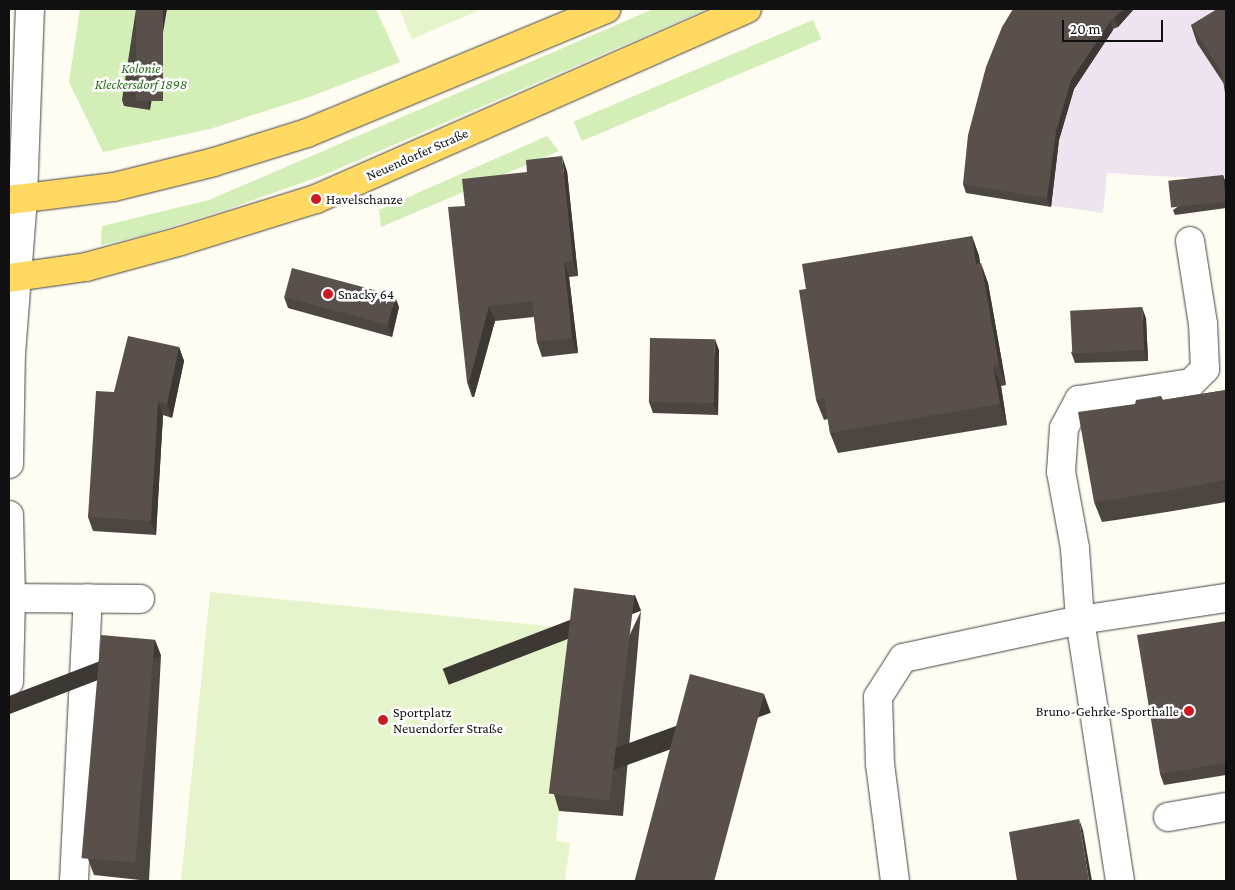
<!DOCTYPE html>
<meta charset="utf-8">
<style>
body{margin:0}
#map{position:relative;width:1235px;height:890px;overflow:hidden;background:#fffcf2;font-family:"Crimson Pro",serif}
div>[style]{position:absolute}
.industrial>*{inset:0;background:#ede4ef}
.green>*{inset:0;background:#d3eeb7;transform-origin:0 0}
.pitch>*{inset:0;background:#e5f4ca}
.roads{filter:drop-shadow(0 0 1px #434343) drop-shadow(0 0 1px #434343)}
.minor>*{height:28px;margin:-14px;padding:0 14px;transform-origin:14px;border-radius:14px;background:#fff}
.major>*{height:28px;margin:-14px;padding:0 14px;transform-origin:14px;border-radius:14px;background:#ffd962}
.wall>*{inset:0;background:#4d4540}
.shaded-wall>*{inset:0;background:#3e3834;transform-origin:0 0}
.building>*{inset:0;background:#59504b;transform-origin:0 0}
.dots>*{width:14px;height:14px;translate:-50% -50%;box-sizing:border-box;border:2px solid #fff;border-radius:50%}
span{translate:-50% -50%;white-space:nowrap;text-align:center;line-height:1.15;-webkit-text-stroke:5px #fff;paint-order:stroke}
.park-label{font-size:14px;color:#2a6e19;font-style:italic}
.street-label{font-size:14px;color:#101010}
.poi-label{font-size:14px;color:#101010}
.left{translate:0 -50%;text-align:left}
.right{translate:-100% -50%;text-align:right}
.frame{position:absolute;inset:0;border:10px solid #101010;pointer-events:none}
.scale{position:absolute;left:1062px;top:20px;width:101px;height:22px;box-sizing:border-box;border:2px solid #101010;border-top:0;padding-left:6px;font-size:15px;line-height:18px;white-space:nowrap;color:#101010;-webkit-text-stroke:4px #fff;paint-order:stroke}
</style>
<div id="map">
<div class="industrial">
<i style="clip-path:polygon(1021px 9px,1226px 9px,1226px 180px,1107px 173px,1103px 213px,966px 193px,971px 144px)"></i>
</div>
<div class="green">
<i style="clip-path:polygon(80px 9px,376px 9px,400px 62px,312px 96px,210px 129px,103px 152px,69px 82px)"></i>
<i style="clip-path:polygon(653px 9px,707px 9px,324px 175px,225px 210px,144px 235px,101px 245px,102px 226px,209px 200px)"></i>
<i style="left:813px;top:20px;width:21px;height:260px;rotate:67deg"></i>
<i style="clip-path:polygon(547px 136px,559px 151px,381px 227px,379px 210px)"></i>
</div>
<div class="pitch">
<i style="clip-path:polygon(399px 9px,482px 9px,412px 39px)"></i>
<i style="clip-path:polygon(210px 592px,577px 629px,556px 841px,570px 843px,565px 881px,181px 881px)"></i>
</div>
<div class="roads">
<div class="minor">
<i style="left:9px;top:464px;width:110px;rotate:-89deg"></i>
<i style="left:11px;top:354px;width:156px;rotate:-85.6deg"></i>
<i style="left:23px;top:198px;width:189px;rotate:-87.9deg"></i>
<i style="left:9px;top:515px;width:83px;rotate:88.6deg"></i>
<i style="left:11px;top:598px;width:84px;rotate:91.4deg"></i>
<i style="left:11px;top:598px;width:129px;rotate:0.4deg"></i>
<i style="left:1168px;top:817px;width:59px;rotate:-9.8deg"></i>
<i style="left:74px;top:881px;width:283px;rotate:-87.2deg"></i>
<i style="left:895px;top:881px;width:118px;rotate:-97.3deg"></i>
<i style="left:880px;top:764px;width:67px;rotate:-91.7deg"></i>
<i style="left:878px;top:697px;width:46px;rotate:-57.3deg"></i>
<i style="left:903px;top:658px;width:181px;rotate:-12.1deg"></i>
<i style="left:1080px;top:620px;width:148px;rotate:-8.6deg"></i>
<i style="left:1120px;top:881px;width:264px;rotate:-98.7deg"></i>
<i style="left:1080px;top:620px;width:72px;rotate:-94deg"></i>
<i style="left:1075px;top:548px;width:77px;rotate:-100.4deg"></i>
<i style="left:1061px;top:472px;width:44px;rotate:-86.1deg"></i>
<i style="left:1064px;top:428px;width:32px;rotate:-62deg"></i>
<i style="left:1079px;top:400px;width:113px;rotate:-8.6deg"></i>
<i style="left:1191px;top:383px;width:20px;rotate:-45deg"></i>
<i style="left:1205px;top:369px;width:45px;rotate:-92.5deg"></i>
<i style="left:1203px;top:324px;width:84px;rotate:-98.9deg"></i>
</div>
<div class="major">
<i style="left:9px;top:200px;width:106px;rotate:-7.1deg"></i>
<i style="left:114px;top:187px;width:103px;rotate:-14deg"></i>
<i style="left:214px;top:162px;width:97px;rotate:-17.3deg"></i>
<i style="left:307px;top:133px;width:324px;rotate:-22.5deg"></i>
<i style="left:9px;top:278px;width:78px;rotate:-8.1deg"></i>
<i style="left:86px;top:267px;width:98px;rotate:-15.3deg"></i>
<i style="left:181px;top:241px;width:141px;rotate:-17.3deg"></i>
<i style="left:316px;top:199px;width:471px;rotate:-23.8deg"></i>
</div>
</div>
<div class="wall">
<i style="clip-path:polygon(136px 9px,150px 110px,124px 106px,122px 100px)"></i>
<i style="clip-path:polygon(1013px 9px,1134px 9px,1118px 27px,1113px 29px,1113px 30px,1074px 89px,1059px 140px,1051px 207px,966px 193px,963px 184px)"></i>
<i style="clip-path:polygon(1226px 9px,1226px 95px,1224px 84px,1197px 43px,1191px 25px)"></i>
<i style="clip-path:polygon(567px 171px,578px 276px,569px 277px,578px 353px,542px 357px,537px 342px,534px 317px,495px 321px,474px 397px,472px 397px,467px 382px,465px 206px)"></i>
<i style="clip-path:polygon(1223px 175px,1225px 181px,1226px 191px,1226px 208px,1175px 215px,1173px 210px)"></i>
<i style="clip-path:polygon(972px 236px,979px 256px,980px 263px,988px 283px,1006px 385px,1001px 386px,1007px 425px,838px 453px,830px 433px,828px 419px,824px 420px,816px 400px)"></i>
<i style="clip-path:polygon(284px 297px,399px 307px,392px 337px,288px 308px)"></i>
<i style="clip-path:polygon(1146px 318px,1148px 361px,1075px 363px,1071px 352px)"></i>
<i style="clip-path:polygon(179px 347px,184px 361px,172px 418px,163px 415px,156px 535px,93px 531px,88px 517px,114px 392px)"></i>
<i style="clip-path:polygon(719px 350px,718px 415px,653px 413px,649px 402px)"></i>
<i style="clip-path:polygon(1226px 390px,1226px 502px,1173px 511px,1116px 520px,1102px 522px,1094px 502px,1135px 404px,1161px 396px,1163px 400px)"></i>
<i style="clip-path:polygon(641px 611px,623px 816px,559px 811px,554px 794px)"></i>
<i style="clip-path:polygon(1226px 621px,1226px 775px,1164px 785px,1160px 774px)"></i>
<i style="clip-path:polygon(155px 640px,161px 656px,149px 881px,94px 875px,88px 859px)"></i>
</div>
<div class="shaded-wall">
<i style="clip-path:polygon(163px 9px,167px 9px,150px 110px,148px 104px)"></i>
<i style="clip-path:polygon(1123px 9px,1134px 9px,1118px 27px,1114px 18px)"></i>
<i style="clip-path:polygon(1110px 22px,1113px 30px,1074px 89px,1059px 140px,1051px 207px,1047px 198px,1056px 131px,1071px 80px)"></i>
<i style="clip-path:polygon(562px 156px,567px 171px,578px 276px,573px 261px)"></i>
<i style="clip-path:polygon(1223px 175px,1225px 181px,1226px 191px,1226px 198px)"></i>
<i style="clip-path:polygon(972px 236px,979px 256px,983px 284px,976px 264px)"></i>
<i style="clip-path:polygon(564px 262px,569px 277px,578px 353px,572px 338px)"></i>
<i style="clip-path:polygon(981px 263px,988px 283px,1006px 385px,999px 365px)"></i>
<i style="clip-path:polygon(395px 296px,399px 307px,392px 337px,388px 325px)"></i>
<i style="clip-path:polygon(489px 306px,495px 321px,474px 397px,469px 382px)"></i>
<i style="clip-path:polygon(1142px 307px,1146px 318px,1148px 361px,1144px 350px)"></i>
<i style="clip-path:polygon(715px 339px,719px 350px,718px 415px,713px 403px)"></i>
<i style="clip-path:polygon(179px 347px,184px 361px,172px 418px,167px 404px)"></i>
<i style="clip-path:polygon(993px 366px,1001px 386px,1007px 425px,1000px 404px)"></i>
<i style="clip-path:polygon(158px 401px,163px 415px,156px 535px,151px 521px)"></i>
<i style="left:635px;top:595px;width:17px;height:206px;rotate:69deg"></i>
<i style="left:155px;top:640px;width:17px;height:226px;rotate:69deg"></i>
<i style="left:764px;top:694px;width:20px;height:194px;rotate:70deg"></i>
<i style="clip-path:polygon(1079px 819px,1083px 830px,1092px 881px,1089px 881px)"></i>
</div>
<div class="building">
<i style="left:136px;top:9px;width:27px;height:92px"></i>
<i style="clip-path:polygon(1013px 9px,1123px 9px,1114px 18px,1107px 22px,1110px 22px,1071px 80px,1056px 131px,1047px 198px,963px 184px,968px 135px,986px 67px,1002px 27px)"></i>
<i style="clip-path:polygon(1217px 9px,1226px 9px,1226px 93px,1225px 93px,1222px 73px,1191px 25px)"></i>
<i style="clip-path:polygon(562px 156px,573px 261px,564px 262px,572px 338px,537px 342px,532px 301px,489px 306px,469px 382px,467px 382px,448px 207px,465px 206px,462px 179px,527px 172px,526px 160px)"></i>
<i style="left:1223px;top:175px;width:27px;height:55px;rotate:84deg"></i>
<i style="clip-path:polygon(972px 236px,976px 264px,981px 263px,999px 365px,993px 366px,1000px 404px,830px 433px,824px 398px,816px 400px,799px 290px,806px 289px,802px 264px)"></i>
<i style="left:292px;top:268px;width:107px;height:30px;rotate:15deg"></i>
<i style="left:1142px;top:307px;width:43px;height:72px;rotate:87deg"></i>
<i style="clip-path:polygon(128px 336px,179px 347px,167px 404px,158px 401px,151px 521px,88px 517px,96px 391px,114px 392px)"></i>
<i style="left:650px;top:338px;width:65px;height:64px;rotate:1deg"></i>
<i style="clip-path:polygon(1226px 390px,1226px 480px,1166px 491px,1108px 500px,1094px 502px,1078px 412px,1135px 404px,1136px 400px,1161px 396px,1162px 400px)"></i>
<i style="left:574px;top:588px;width:61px;height:207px;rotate:7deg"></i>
<i style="clip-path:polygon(1226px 621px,1226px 763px,1160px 774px,1137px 635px)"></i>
<i style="left:101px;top:635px;width:54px;height:224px;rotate:5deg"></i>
<i style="left:690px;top:674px;width:77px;height:214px;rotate:15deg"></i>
<i style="clip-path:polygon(1079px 819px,1089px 881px,1017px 881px,1009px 832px)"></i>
</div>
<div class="dots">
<i style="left:316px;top:199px;background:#cd1a22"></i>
<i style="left:328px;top:294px;background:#cd1a22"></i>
<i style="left:1189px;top:711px;background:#cd1a22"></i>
<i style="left:383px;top:720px;background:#cd1a22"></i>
</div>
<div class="park-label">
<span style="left:141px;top:76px">Kolonie<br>Kleckersdorf 1898</span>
</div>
<div class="street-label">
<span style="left:417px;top:154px;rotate:-24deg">Neuendorfer Straße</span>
</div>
<div class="poi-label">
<span class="left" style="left:326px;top:199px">Havelschanze</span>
<span class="left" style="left:338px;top:294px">Snacky 64</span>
<span class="right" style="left:1179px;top:711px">Bruno-Gehrke-Sporthalle</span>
<span class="left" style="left:393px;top:720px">Sportplatz<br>Neuendorfer Straße</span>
</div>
<div class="frame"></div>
<div class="scale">20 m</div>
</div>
